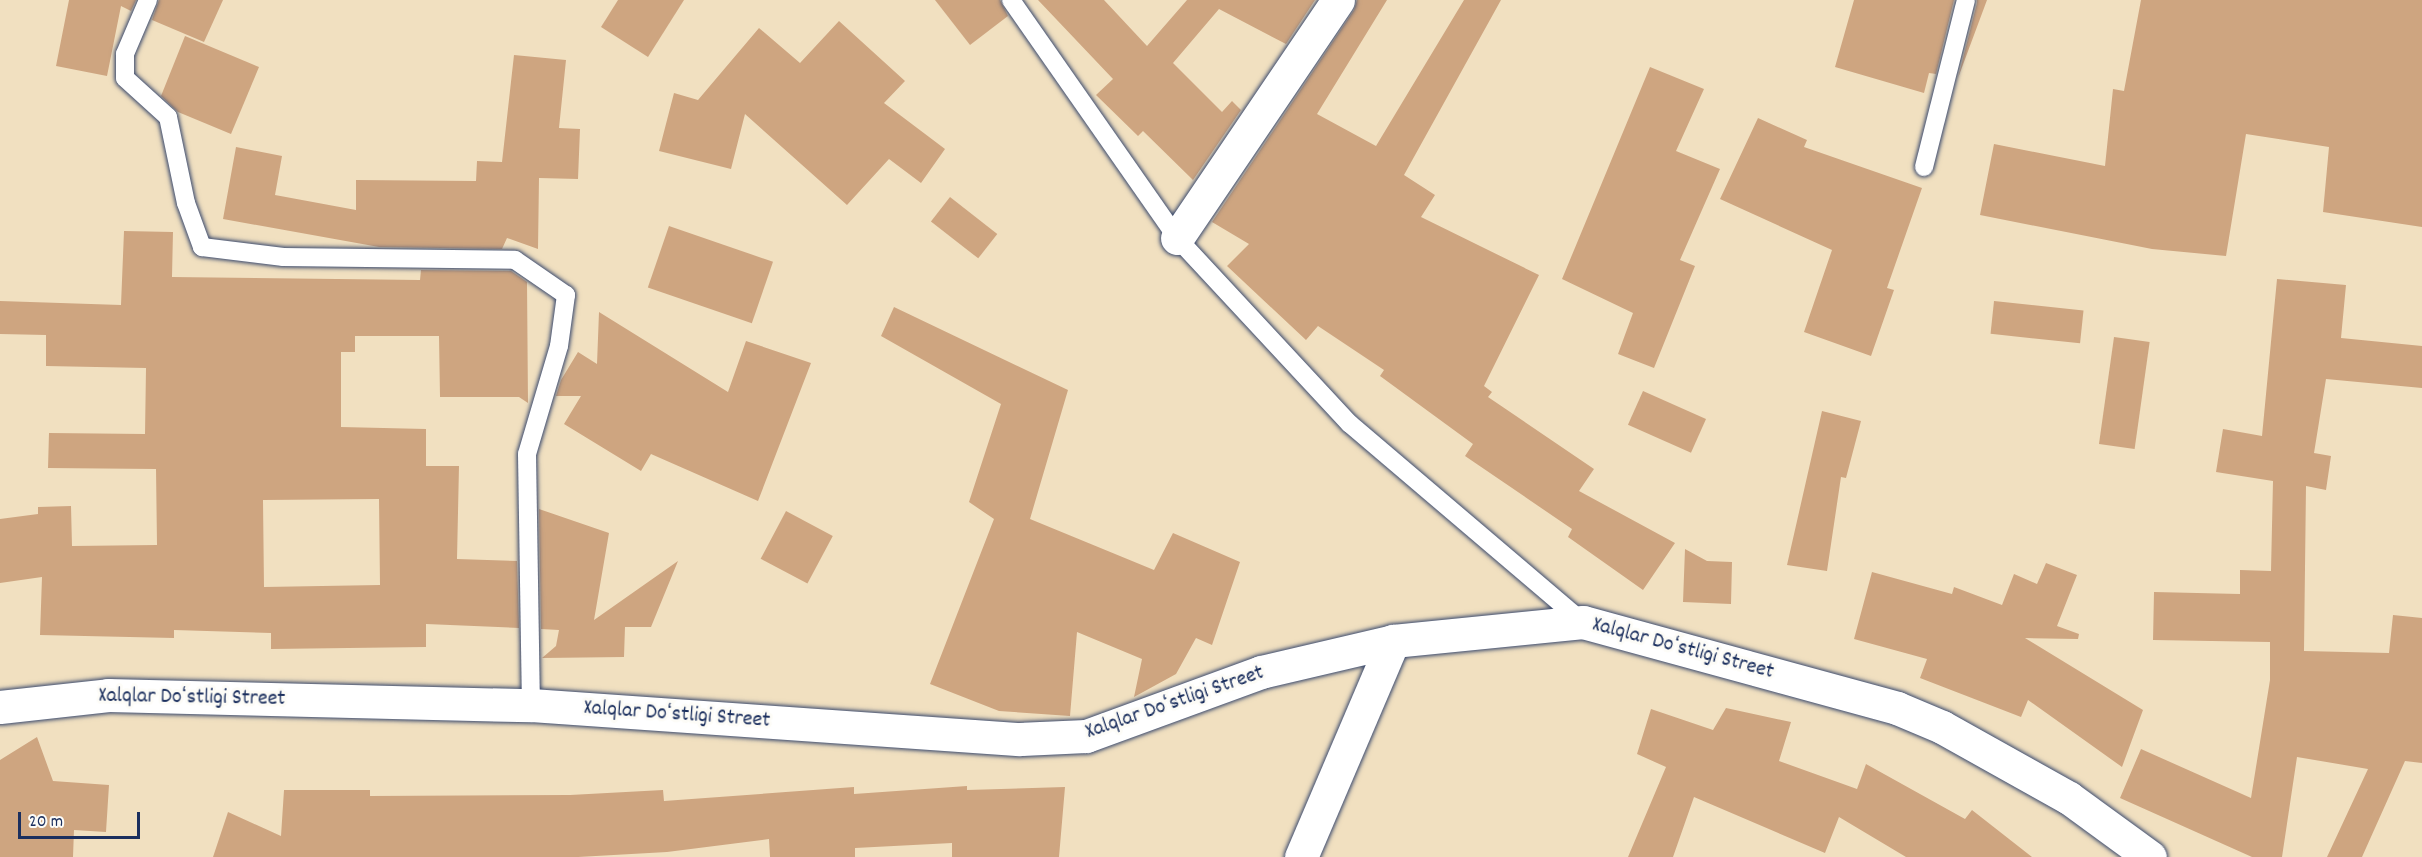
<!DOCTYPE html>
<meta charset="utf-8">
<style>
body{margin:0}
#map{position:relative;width:2422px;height:857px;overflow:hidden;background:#f1e0c0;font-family:Dekko,sans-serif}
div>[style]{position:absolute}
.building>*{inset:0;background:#cea580;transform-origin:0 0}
.roads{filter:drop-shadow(0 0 2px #3b4a6d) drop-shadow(0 0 2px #3b4a6d)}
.lane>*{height:18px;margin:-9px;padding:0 9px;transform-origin:9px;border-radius:9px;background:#fff}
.street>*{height:33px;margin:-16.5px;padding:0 16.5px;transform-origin:16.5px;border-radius:16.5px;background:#fff}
.secondary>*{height:33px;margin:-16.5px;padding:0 16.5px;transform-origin:16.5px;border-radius:16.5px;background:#fff}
span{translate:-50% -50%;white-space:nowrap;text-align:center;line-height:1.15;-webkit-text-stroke:6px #fdfcf7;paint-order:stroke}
.street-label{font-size:22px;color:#1b2f5e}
.scale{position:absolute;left:18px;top:812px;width:122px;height:27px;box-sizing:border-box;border:3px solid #1b2f5e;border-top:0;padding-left:8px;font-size:18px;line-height:21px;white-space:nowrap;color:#1b2f5e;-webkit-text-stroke:4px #fdfcf7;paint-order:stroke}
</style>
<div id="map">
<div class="building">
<i style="clip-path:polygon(69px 0,136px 0,131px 11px,121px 6px,107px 76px,56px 66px)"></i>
<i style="clip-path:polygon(159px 0,223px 0,204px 42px,152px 20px)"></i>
<i style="clip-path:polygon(618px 0,684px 0,648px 57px,601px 27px)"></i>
<i style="clip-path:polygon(935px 0,1000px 0,1008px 16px,970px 45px)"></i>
<i style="clip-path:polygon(1038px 0,1104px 0,1147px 46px,1187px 0,1315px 0,1286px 44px,1219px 9px,1173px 63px,1222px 112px,1232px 101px,1241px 110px,1193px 180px,1143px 131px,1138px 136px,1096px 95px,1113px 79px)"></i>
<i style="clip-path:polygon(1357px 0,1387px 0,1317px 114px,1376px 146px,1464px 0,1501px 0,1404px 175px,1435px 195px,1421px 217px,1539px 275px,1484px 386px,1492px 392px,1488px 397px,1594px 469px,1579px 491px,1675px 543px,1643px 590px,1568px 537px,1572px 529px,1465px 456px,1473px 444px,1380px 376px,1384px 370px,1318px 326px,1306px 340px,1227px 266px,1249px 244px,1212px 222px,1354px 10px)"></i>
<i style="clip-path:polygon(1854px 0,1954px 0,1936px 74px,1929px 73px,1924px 93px,1835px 67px)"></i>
<i style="clip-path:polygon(1977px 0,1987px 0,1958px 78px,1977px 3px)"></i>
<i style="clip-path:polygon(2141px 0,2422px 0,2422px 227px,2323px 212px,2329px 147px,2246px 134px,2226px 256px,2152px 249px,1980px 215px,1994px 144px,2105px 166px,2113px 89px,2124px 91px)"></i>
<i style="clip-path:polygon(839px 21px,905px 81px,884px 103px,945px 149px,921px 183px,889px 159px,847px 205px,745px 114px,731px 169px,659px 151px,674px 93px,698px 100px,759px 28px,800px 63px)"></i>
<i style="clip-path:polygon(185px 36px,259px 67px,231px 134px,178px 112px,161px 96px)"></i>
<i style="clip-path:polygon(514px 55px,566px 60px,559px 128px,580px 129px,578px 179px,539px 178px,538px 249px,507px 238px,502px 249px,379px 247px,223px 219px,236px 147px,282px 156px,275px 195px,356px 210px,356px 180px,476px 181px,477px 161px,502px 162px)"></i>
<i style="clip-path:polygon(1650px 67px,1704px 89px,1676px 151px,1720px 169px,1680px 260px,1695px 266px,1654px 368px,1618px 354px,1633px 313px,1562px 279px)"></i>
<i style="clip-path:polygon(1758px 118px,1807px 140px,1804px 147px,1922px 188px,1887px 288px,1894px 290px,1871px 356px,1804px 332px,1832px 250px,1720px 199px)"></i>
<i style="left:950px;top:197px;width:60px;height:31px;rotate:38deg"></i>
<i style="left:669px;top:226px;width:110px;height:65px;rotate:19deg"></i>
<i style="clip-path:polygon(evenodd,124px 231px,173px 232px,172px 277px,420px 280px,421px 270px,511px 271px,527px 282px,528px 403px,519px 397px,440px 397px,439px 336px,355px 336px,355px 352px,341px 352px,341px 427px,426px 429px,426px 466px,459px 466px,457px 559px,517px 561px,519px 628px,426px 624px,426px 647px,271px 649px,271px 633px,174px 630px,174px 638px,40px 635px,42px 577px,0 583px,0 519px,38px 514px,38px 507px,71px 506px,72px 546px,157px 545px,156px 469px,48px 468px,49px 433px,145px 434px,146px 368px,46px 366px,46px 335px,0 334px,0 301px,121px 305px,124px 231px,379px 499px,380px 585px,264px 587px,263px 500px,379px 499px)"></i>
<i style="clip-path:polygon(2277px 279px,2346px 285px,2341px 338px,2422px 346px,2422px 388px,2326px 379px,2314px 453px,2331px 456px,2326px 490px,2306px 486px,2304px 651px,2389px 653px,2393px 615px,2422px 618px,2422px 763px,2405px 761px,2362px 857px,2327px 857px,2368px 769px,2297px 757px,2282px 857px,2252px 857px,2120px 798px,2141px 749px,2251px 798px,2270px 680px,2270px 642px,2153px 640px,2154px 592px,2240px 594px,2240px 570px,2271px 571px,2273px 481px,2216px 472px,2223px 429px,2262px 436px)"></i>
<i style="left:1994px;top:301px;width:90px;height:33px;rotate:6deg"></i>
<i style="clip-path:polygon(894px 307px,1068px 390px,1030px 519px,1154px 570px,1173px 533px,1240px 562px,1212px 645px,1196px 638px,1176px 674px,1134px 697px,1142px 659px,1077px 632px,1070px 716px,999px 711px,930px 684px,994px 519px,969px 502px,1001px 404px,881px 336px)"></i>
<i style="clip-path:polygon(599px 312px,728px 392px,746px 341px,811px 363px,758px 501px,651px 454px,641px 471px,564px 424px,581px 396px,556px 396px,561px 380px,578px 352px,597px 364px)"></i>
<i style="left:2114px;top:337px;width:36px;height:108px;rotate:8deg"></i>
<i style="left:1643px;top:391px;width:69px;height:37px;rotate:24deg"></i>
<i style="clip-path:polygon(1822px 411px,1861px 421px,1846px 478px,1841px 477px,1827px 571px,1787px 565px)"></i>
<i style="clip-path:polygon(539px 509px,609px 533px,594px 620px,678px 561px,651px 627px,625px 627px,624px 657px,542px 658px,556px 646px,559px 630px,541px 629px)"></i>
<i style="left:786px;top:511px;width:53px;height:54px;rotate:28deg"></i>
<i style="clip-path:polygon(1685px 549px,1707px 561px,1732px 562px,1731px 604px,1683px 602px)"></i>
<i style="clip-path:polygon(2046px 563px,2077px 575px,2057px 626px,2079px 634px,2078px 639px,2025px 638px,2143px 710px,2122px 767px,2028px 700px,2021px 717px,1920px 678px,1927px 659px,1854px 639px,1872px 572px,1952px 594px,1954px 587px,2002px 605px,2014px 574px,2037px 584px)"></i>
<i style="clip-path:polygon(1726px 708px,1791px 722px,1779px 761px,1857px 789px,1866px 764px,1965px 819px,1972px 810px,2032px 857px,1906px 857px,1839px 817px,1825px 853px,1694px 797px,1673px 857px,1628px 857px,1666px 767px,1637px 754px,1651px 709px,1713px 730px)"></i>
<i style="clip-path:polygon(37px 737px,53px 781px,109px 785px,106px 832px,74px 830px,73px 857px,0 857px,0 760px)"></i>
<i style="clip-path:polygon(967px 786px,967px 790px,1065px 787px,1059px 857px,952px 857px,952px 843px,855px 848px,855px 857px,770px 857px,769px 839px,667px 852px,578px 857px,213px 857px,228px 812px,281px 836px,284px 790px,370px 790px,370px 796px,570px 795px,663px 790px,664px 801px,854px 787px,854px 794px)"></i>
</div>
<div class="roads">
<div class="lane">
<i style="left:148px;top:0;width:59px;rotate:113.1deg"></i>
<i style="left:125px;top:54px;width:24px;rotate:90deg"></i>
<i style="left:125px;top:78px;width:58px;rotate:42.2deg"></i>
<i style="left:168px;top:117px;width:88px;rotate:78.2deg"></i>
<i style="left:186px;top:203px;width:47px;rotate:70deg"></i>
<i style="left:202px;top:247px;width:82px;rotate:7deg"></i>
<i style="left:283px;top:257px;width:232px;rotate:0.7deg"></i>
<i style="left:515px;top:260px;width:62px;rotate:34.5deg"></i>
<i style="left:566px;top:295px;width:51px;rotate:97.8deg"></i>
<i style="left:559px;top:346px;width:113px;rotate:106.5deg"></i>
<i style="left:527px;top:454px;width:251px;rotate:89.1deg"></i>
<i style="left:1011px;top:0;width:290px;rotate:55.1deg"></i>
<i style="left:1177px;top:238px;width:254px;rotate:47.1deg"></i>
<i style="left:1350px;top:424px;width:306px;rotate:40.4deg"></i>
<i style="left:1924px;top:167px;width:172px;rotate:-75.9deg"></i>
</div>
<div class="street">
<i style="left:1177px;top:238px;width:287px;rotate:-55.9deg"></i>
<i style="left:1301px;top:857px;width:235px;rotate:-66.9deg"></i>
</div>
<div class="secondary">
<i style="left:0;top:707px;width:109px;rotate:-6.3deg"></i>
<i style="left:108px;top:695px;width:423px;rotate:1.4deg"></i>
<i style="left:531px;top:705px;width:490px;rotate:4deg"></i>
<i style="left:1020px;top:739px;width:66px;rotate:-2.6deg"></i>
<i style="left:1086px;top:736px;width:186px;rotate:-20.1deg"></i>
<i style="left:1261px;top:672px;width:136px;rotate:-13.2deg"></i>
<i style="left:1393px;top:641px;width:191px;rotate:-5.7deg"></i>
<i style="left:1583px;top:622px;width:326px;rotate:15.3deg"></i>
<i style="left:1897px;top:708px;width:49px;rotate:22.9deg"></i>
<i style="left:1942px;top:727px;width:145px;rotate:29.2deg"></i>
<i style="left:2069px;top:798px;width:100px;rotate:36.1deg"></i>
</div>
</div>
<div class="street-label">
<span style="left:1683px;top:649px;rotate:15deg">Xalqlar Doʻstligi Street</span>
<span style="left:192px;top:698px;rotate:1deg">Xalqlar Doʻstligi Street</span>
<span style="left:1175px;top:703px;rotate:-19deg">Xalqlar Doʻstligi Street</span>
<span style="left:677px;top:715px;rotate:4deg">Xalqlar Doʻstligi Street</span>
</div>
<div class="scale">20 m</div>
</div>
